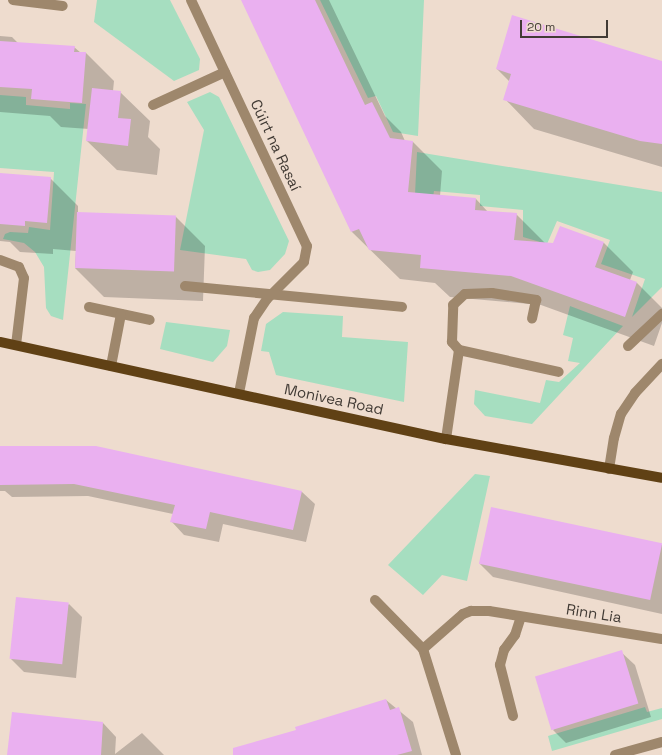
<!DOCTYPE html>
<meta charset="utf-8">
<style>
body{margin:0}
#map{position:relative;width:662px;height:755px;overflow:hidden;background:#eedcce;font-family:"Space Grotesk",sans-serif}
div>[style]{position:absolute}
.green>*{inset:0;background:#a6dec0}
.shadow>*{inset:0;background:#0003}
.building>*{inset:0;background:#eab0f0;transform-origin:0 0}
.minor>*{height:10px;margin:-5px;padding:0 5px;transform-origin:5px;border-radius:5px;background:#9e876c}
.major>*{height:10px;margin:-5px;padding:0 5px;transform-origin:5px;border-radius:5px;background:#604115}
span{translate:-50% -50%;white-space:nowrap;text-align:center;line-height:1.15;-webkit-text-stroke:4px #eedcce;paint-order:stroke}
.street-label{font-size:15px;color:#423b35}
.scale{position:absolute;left:520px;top:20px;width:88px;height:18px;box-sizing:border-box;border:2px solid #423b35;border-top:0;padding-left:5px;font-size:12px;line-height:14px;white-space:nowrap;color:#423b35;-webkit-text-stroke:3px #eedcce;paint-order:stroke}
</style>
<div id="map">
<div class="green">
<i style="clip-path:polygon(97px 0,170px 0,200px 59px,199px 70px,174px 81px,94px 22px)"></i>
<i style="clip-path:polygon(320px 0,424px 0,418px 136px,393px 132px,376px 96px,368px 98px)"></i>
<i style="clip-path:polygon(210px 92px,219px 97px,289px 241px,285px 254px,270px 270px,258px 272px,252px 270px,246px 259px,180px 250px,204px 130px,187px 102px)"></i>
<i style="clip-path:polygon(0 95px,26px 97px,26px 105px,70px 109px,70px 103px,86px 104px,63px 320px,51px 316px,46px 308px,44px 267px,35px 252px,24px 243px,3px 239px,5px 234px,10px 232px,28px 233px,29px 227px,50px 230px,54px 172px,0 168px)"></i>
<i style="clip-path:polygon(417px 152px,662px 192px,662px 287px,632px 317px,645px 279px,601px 264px,610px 240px,557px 221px,547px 244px,523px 237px,523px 210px,480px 206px,480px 195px,434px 191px,430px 216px,414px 216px)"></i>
<i style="clip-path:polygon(570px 306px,623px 326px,532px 424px,485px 416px,474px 404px,475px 390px,540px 403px,546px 380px,559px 382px,580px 363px,568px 361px,573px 338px,563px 335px)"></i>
<i style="clip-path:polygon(283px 312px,343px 316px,342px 337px,408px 342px,404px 402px,276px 375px,269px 352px,261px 351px,266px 324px)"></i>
<i style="clip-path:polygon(166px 322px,230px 330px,227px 346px,213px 362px,160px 349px)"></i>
<i style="clip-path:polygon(475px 474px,490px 476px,467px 581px,442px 575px,423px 595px,388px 565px)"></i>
<i style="clip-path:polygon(645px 707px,647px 712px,662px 708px,662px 719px,552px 751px,548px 736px)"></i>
</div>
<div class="shadow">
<i style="clip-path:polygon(242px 0,329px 0,385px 116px,401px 132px,405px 141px,413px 142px,442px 171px,440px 196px,476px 199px,488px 212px,516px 214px,546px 244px,604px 243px,633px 272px,630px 280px,637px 283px,662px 308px,662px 323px,654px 346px,541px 305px,450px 297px,435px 283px,400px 279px,352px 232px)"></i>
<i style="clip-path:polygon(0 36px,12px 37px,18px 43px,74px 47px,81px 53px,86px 53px,114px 81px,113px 91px,120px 92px,150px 121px,148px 137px,160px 149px,157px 175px,117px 170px,87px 141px,89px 129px,61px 127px,50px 116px,0 112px)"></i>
<i style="clip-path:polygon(662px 62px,662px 167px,534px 129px,505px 99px,510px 82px,497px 69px)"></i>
<i style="clip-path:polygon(0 174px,50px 178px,78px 206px,78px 213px,176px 217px,205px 246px,203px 301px,104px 297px,75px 268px,76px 251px,53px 249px,53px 254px,20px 252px,10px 242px,0 241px)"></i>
<i style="clip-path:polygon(0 447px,302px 492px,315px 504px,306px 542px,223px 524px,219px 542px,184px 535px,172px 522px,173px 514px,88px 496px,12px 497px,5px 491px,0 491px)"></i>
<i style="clip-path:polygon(662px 544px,662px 614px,493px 577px,480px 564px)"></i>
<i style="clip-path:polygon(69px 604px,82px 617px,76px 678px,24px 672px,11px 659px)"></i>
<i style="clip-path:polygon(621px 652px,635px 665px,651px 717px,566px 743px,553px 730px)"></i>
<i style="clip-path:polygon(386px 700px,413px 722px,422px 755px,250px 755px,298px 731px)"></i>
<i style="clip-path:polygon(103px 723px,116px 737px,115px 754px,142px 733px,164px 755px,8px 755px)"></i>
</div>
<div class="building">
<i style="clip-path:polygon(241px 0,315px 0,365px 105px,372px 102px,390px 138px,413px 141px,408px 192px,476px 198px,475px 210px,517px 213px,514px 240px,553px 243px,560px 226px,604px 242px,595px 267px,637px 282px,625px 317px,511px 276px,420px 268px,421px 255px,369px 250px,359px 229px,351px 232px)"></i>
<i style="clip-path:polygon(512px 15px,662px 61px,662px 144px,640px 141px,503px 100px,511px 74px,496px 69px)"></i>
<i style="clip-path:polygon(0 41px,75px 46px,74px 52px,86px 52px,82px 103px,31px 99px,32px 89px,0 87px)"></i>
<i style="clip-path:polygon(92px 88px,121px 91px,118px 118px,131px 119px,128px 146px,86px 141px)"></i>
<i style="clip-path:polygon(0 173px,51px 177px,47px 223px,25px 221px,25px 226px,0 224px)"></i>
<i style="left:77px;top:212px;width:99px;height:56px;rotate:2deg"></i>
<i style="clip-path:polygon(0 446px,96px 446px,302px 491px,293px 530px,210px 512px,206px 529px,170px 522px,175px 505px,74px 484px,0 485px)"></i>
<i style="left:491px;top:507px;width:175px;height:58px;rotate:12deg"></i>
<i style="left:16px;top:597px;width:53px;height:62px;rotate:6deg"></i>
<i style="left:622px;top:650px;width:56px;height:91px;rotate:73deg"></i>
<i style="clip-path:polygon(386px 699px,390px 710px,399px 707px,412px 751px,397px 755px,233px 755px,233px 748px,296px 730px,295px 727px)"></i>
<i style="clip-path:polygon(12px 712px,103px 722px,101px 755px,7px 755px)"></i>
</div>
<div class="minor">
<i style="left:13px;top:0;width:50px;rotate:6.8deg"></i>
<i style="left:191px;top:0;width:272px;rotate:64.8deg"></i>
<i style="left:307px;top:246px;width:16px;rotate:101deg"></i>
<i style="left:304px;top:262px;width:52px;rotate:135deg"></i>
<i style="left:267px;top:299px;width:23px;rotate:124deg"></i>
<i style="left:254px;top:318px;width:76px;rotate:101.3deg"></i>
<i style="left:153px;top:105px;width:79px;rotate:-24.6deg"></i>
<i style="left:0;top:260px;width:20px;rotate:20deg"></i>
<i style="left:19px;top:267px;width:12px;rotate:66deg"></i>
<i style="left:24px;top:278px;width:67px;rotate:96.8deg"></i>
<i style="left:185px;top:286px;width:218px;rotate:5.5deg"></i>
<i style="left:89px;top:307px;width:62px;rotate:12deg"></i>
<i style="left:628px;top:346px;width:47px;rotate:-43.3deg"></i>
<i style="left:459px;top:350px;width:102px;rotate:12.4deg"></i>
<i style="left:111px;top:366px;width:53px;rotate:-79.1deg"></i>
<i style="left:446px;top:439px;width:90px;rotate:-81.7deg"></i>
<i style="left:459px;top:350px;width:11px;rotate:-131deg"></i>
<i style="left:452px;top:342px;width:37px;rotate:-88deg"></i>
<i style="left:453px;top:305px;width:16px;rotate:-43deg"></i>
<i style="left:465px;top:294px;width:27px;rotate:-2deg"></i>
<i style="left:492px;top:293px;width:45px;rotate:9deg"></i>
<i style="left:536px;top:300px;width:19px;rotate:102deg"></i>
<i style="left:609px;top:469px;width:31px;rotate:-81deg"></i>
<i style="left:614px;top:438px;width:25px;rotate:-74deg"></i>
<i style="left:621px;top:414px;width:25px;rotate:-56deg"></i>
<i style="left:635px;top:393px;width:40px;rotate:-47deg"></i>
<i style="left:375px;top:600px;width:69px;rotate:45.6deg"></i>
<i style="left:513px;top:716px;width:53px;rotate:-104.3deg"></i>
<i style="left:500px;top:665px;width:16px;rotate:-75deg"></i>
<i style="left:504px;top:650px;width:19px;rotate:-54deg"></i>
<i style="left:515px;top:635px;width:19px;rotate:-72deg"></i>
<i style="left:456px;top:755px;width:111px;rotate:-107.3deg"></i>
<i style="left:423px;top:649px;width:53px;rotate:-41.2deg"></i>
<i style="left:463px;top:614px;width:9px;rotate:-21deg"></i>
<i style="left:471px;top:611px;width:18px"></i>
<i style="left:489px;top:611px;width:175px;rotate:9.2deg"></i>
<i style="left:615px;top:755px;width:49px;rotate:-15.5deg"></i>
</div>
<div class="major">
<i style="left:0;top:342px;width:456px;rotate:12.3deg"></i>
<i style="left:446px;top:439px;width:219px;rotate:10.2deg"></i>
</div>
<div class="street-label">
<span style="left:276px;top:145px;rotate:65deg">Cúirt na Rasaí</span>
<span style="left:334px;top:399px;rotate:12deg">Monivea Road</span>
<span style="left:594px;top:613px;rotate:9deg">Rinn Lia</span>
</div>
<div class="scale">20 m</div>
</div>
